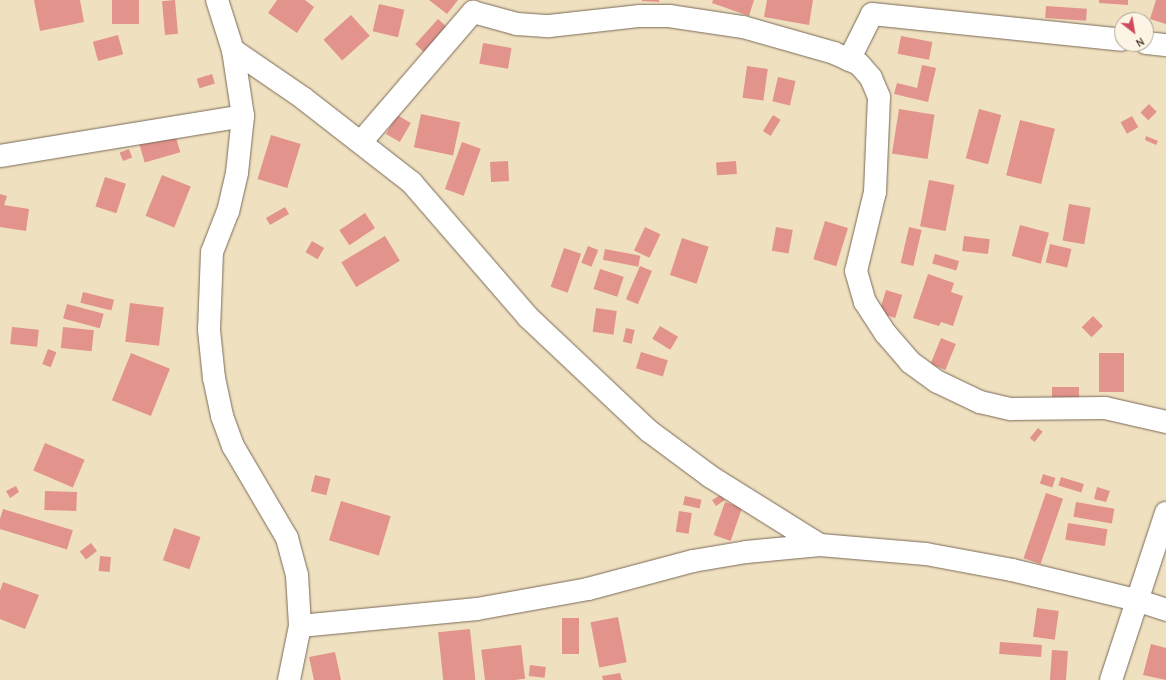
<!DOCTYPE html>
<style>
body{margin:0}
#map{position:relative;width:1166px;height:680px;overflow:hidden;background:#efe0c0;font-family:"Comic Neue",sans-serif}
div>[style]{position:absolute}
.building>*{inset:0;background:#e2938b;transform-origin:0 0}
.roads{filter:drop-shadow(0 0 1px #7a6a57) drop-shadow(0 0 1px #7a6a57)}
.minor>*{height:22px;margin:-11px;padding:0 11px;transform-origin:11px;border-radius:11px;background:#fff}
span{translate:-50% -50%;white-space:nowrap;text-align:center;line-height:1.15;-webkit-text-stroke:3px #fcf5e5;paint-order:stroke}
.north{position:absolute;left:1114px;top:12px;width:40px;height:40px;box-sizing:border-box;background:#fcf5e5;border:1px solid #afa495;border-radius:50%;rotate:149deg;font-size:11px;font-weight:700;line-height:16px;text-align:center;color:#3b2a1e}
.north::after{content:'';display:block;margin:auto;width:14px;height:18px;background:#d1495b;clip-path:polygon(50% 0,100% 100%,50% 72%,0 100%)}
</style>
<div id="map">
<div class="building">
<i style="clip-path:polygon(34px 0,80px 0,84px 22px,40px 31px)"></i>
<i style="left:112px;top:0;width:27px;height:24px"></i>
<i style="left:175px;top:0;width:34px;height:13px;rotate:85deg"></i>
<i style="clip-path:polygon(277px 0,305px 0,314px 7px,297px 33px,268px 13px)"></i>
<i style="clip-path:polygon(429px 0,458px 0,447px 14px)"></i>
<i style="clip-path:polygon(642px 0,659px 0,659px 2px,642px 1px)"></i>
<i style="clip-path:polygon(713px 0,754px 0,749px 16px,712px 3px)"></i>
<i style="clip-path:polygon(767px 0,813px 0,809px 25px,764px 17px)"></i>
<i style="clip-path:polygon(1099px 0,1128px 0,1128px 5px,1099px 3px)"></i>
<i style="clip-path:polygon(1156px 0,1166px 0,1166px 24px,1150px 19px)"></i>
<i style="left:379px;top:4px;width:26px;height:28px;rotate:13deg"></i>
<i style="left:1046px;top:6px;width:41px;height:12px;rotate:4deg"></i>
<i style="left:351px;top:15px;width:28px;height:37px;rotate:48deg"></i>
<i style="left:438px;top:19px;width:15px;height:34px;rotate:42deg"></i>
<i style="left:118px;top:35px;width:20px;height:26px;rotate:75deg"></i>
<i style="left:901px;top:36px;width:32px;height:18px;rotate:11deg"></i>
<i style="left:483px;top:43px;width:29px;height:21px;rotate:10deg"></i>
<i style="clip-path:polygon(922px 65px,936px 68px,928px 102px,894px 94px,897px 83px,917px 88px)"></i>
<i style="left:747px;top:66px;width:21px;height:32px;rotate:8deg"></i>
<i style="left:212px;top:74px;width:10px;height:16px;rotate:73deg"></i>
<i style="left:778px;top:77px;width:18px;height:25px;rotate:13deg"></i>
<i style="left:1149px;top:104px;width:11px;height:12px;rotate:45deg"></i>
<i style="left:899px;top:109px;width:36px;height:45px;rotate:9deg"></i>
<i style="left:979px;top:109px;width:23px;height:51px;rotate:15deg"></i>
<i style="left:421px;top:114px;width:40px;height:34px;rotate:12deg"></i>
<i style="left:397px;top:115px;width:16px;height:22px;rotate:30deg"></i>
<i style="left:773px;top:115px;width:9px;height:19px;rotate:32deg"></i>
<i style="left:1132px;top:116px;width:13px;height:13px;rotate:61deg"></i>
<i style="left:1020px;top:120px;width:36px;height:57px;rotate:14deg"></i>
<i style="left:175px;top:134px;width:19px;height:37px;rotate:74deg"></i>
<i style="left:271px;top:135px;width:31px;height:46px;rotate:17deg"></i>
<i style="clip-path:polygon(1146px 136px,1158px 141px,1156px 145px,1145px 140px)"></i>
<i style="left:462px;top:142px;width:20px;height:50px;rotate:20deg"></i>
<i style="left:129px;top:149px;width:9px;height:10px;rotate:69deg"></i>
<i style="left:508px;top:161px;width:20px;height:18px;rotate:87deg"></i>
<i style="left:736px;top:161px;width:13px;height:20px;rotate:86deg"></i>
<i style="left:162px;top:175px;width:31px;height:44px;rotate:22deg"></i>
<i style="left:105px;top:177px;width:22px;height:31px;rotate:18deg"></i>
<i style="left:929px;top:180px;width:26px;height:47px;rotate:11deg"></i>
<i style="clip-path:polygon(0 194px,7px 196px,4px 205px,29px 209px,26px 231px,0 227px)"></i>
<i style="left:1069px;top:204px;width:22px;height:37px;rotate:10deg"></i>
<i style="left:285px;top:207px;width:8px;height:22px;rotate:60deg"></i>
<i style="left:365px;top:213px;width:18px;height:31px;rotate:56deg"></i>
<i style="left:825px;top:221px;width:24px;height:40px;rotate:17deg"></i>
<i style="left:1020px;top:225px;width:30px;height:32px;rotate:15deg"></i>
<i style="left:645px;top:227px;width:17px;height:26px;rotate:25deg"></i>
<i style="left:776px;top:227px;width:17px;height:24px;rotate:10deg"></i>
<i style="left:909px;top:227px;width:13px;height:37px;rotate:13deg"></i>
<i style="left:385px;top:236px;width:29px;height:51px;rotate:59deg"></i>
<i style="left:964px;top:236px;width:26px;height:15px;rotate:7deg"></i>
<i style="left:682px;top:238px;width:28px;height:39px;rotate:18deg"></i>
<i style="left:312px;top:241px;width:14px;height:13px;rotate:30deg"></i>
<i style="left:1050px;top:244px;width:22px;height:19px;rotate:13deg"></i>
<i style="left:588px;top:246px;width:11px;height:18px;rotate:22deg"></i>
<i style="left:564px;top:248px;width:18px;height:41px;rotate:19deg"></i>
<i style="left:605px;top:249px;width:36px;height:11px;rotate:11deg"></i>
<i style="left:935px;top:254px;width:25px;height:10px;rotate:16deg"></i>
<i style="left:640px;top:266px;width:13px;height:36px;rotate:23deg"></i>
<i style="left:600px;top:269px;width:25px;height:21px;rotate:18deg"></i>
<i style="clip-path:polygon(928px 274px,954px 283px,951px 292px,963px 296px,953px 326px,941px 322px,939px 326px,913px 318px)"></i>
<i style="left:886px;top:290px;width:17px;height:24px;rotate:17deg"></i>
<i style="left:83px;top:292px;width:32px;height:11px;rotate:14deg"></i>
<i style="left:130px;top:303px;width:34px;height:39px;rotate:7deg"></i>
<i style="left:67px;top:304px;width:38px;height:15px;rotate:15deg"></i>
<i style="left:596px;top:308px;width:21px;height:24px;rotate:8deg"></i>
<i style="left:1093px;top:316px;width:14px;height:16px;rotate:45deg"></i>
<i style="left:660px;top:326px;width:21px;height:15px;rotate:31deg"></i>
<i style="left:12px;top:327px;width:27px;height:17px;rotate:6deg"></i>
<i style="left:63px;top:327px;width:31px;height:21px;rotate:6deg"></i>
<i style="left:626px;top:328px;width:9px;height:14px;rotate:13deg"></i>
<i style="left:941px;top:338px;width:16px;height:28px;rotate:22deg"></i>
<i style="left:48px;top:349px;width:9px;height:16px;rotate:21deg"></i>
<i style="left:641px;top:352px;width:28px;height:17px;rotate:17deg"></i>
<i style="left:131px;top:353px;width:42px;height:51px;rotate:22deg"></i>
<i style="left:1099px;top:353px;width:25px;height:39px"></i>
<i style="left:1052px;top:387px;width:27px;height:12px"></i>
<i style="left:1038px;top:428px;width:6px;height:13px;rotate:39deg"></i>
<i style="left:45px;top:443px;width:43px;height:30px;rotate:23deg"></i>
<i style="left:1043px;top:474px;width:13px;height:10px;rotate:18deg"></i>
<i style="left:315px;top:475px;width:16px;height:17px;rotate:14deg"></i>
<i style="left:1061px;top:477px;width:24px;height:9px;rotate:17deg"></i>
<i style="clip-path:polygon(16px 486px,19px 492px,10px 498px,6px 491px)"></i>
<i style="clip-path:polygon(1097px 487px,1110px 491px,1106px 502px,1094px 499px)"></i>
<i style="left:45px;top:491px;width:32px;height:19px;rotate:2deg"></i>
<i style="left:1046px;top:493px;width:18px;height:69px;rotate:19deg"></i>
<i style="clip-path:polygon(721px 495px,725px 500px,716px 506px,712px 500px)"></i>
<i style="left:685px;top:496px;width:17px;height:9px;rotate:13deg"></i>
<i style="left:341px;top:501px;width:52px;height:41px;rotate:17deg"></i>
<i style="left:725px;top:502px;width:18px;height:35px;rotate:19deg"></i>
<i style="left:1076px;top:502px;width:39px;height:15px;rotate:10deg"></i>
<i style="left:3px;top:509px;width:73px;height:20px;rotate:17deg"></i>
<i style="left:679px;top:511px;width:13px;height:21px;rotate:9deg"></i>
<i style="left:1068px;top:523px;width:40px;height:17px;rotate:9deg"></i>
<i style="left:174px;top:528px;width:28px;height:34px;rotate:19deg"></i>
<i style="left:91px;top:543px;width:10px;height:14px;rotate:53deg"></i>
<i style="left:100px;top:556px;width:11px;height:15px;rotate:5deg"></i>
<i style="clip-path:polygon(3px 582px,39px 595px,25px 629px,0 619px,0 591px)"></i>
<i style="left:1037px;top:608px;width:22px;height:29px;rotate:8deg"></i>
<i style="left:618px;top:617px;width:46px;height:28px;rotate:79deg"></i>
<i style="left:562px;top:618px;width:17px;height:36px"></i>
<i style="left:470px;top:629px;width:51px;height:32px;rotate:84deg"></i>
<i style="left:1000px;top:642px;width:42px;height:12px;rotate:4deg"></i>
<i style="clip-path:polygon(1151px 644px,1166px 648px,1166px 680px,1143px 675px)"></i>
<i style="left:521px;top:645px;width:34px;height:40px;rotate:83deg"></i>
<i style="left:1052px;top:650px;width:16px;height:30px;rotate:4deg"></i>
<i style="clip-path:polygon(335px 652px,341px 680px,314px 680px,309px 657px)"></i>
<i style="left:530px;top:665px;width:16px;height:11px;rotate:7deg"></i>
<i style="clip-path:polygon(620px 673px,622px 680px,603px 680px,602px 676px)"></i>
</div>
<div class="roads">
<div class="minor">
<i style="left:217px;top:0;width:52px;rotate:72.3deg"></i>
<i style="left:233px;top:50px;width:67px;rotate:81.4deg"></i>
<i style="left:243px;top:116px;width:57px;rotate:96deg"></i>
<i style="left:237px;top:173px;width:39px;rotate:103deg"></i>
<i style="left:228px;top:211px;width:44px;rotate:111.3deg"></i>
<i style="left:212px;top:252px;width:78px;rotate:92.2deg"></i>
<i style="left:209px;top:330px;width:48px;rotate:84.1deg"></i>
<i style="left:214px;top:378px;width:39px;rotate:78deg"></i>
<i style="left:222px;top:416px;width:32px;rotate:70deg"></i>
<i style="left:233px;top:446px;width:107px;rotate:59.6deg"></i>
<i style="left:287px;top:538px;width:38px;rotate:75deg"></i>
<i style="left:297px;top:575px;width:51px;rotate:86.6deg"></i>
<i style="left:300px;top:626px;width:55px;rotate:101.5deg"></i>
<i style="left:1146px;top:43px;width:20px;rotate:6deg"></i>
<i style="left:233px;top:50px;width:85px;rotate:34.4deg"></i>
<i style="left:303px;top:98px;width:138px;rotate:37.9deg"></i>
<i style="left:412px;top:183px;width:177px;rotate:49.1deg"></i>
<i style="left:528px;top:317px;width:166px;rotate:43.3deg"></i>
<i style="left:649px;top:431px;width:77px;rotate:36.6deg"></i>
<i style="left:711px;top:477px;width:128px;rotate:32deg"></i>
<i style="left:849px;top:60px;width:51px;rotate:-63.4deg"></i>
<i style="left:872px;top:14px;width:251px;rotate:5.9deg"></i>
<i style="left:361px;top:142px;width:172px;rotate:-49.3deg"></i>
<i style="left:473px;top:12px;width:46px;rotate:15.3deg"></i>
<i style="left:517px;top:24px;width:32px;rotate:4deg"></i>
<i style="left:549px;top:26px;width:92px;rotate:-6.3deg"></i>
<i style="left:640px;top:16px;width:29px"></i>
<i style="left:669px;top:16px;width:75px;rotate:8.5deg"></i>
<i style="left:743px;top:27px;width:95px;rotate:15.9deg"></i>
<i style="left:834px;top:53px;width:27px;rotate:24deg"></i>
<i style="left:859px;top:64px;width:18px;rotate:49deg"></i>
<i style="left:871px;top:78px;width:21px;rotate:67deg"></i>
<i style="left:879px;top:97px;width:95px;rotate:92.4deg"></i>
<i style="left:875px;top:192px;width:81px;rotate:103.5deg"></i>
<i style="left:856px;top:271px;width:32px;rotate:74deg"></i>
<i style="left:865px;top:302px;width:38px;rotate:57deg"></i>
<i style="left:886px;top:334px;width:37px;rotate:49deg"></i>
<i style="left:910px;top:362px;width:34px;rotate:36deg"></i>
<i style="left:938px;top:382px;width:47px;rotate:25.5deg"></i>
<i style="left:980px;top:402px;width:32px;rotate:13deg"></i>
<i style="left:1011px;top:409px;width:94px;rotate:-0.6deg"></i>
<i style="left:1105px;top:408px;width:63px;rotate:12.9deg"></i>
<i style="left:0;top:156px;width:246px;rotate:-9.3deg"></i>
<i style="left:300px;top:626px;width:178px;rotate:-5.5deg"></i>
<i style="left:477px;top:609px;width:113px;rotate:-10.2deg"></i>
<i style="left:588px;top:589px;width:109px;rotate:-14.9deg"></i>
<i style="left:693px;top:561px;width:54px;rotate:-9.6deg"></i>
<i style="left:746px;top:552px;width:74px;rotate:-5.4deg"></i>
<i style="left:820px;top:545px;width:106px;rotate:4.9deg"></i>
<i style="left:926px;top:554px;width:87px;rotate:10.5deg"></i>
<i style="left:1012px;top:570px;width:128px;rotate:13.6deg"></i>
<i style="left:1136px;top:600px;width:32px;rotate:18deg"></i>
<i style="left:1111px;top:680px;width:176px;rotate:-71.8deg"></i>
</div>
</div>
<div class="north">N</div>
</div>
